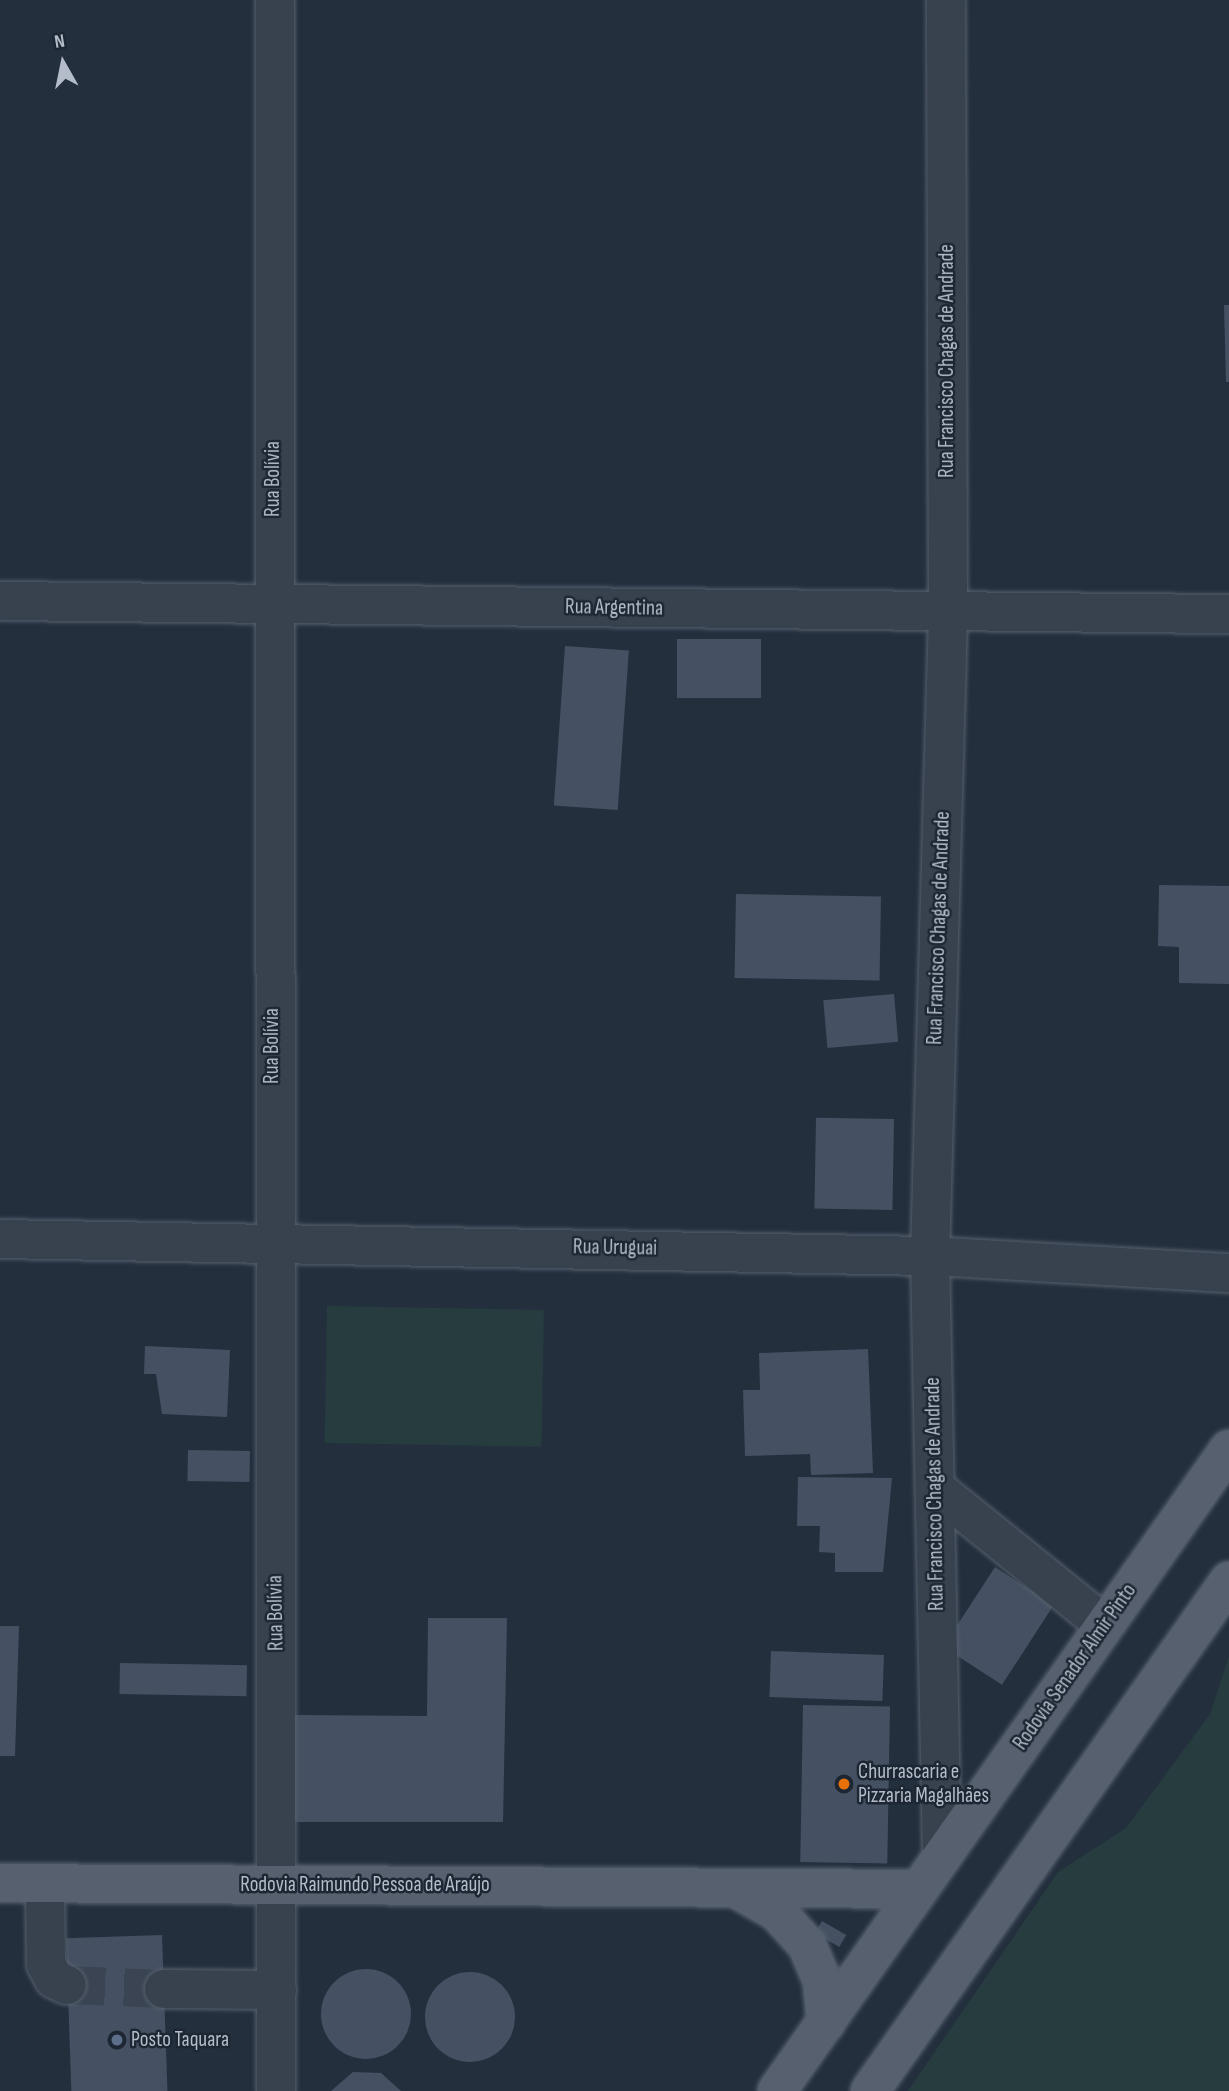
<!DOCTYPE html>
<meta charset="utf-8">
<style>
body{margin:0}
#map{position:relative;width:1229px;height:2091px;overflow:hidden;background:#242f3e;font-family:"Sofia Sans Condensed",sans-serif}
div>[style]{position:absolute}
.green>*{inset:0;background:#263c3f;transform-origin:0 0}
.building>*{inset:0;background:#455162;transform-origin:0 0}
.round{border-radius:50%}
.minor-tunnel>*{height:38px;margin-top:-19px;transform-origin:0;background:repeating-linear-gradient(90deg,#3a4453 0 38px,transparent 0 57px)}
.roads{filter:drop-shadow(0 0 2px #565f6c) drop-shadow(0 0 2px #565f6c)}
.minor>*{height:38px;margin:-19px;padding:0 19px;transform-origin:19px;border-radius:19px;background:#38414e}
.major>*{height:38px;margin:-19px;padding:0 19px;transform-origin:19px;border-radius:19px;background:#56606e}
.dots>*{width:19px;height:19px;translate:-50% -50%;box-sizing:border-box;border:4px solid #1d2633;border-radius:50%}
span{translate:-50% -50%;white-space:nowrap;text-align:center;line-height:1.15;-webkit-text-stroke:5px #1d2633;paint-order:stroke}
.street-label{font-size:21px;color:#b4bcc9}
.poi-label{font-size:21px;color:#b4bcc9}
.left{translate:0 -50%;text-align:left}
.north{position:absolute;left:28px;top:28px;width:70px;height:70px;-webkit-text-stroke:5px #1d2633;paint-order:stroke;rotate:351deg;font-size:19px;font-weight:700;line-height:28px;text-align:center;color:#b4bcc9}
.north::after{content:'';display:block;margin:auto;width:24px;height:32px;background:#b4bcc9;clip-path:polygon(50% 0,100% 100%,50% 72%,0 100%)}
</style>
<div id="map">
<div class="green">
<i style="left:327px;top:1306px;width:217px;height:137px;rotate:1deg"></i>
<i style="clip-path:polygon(1229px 1656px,1229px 2091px,908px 2091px,1058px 1872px,1126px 1828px,1210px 1714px)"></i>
</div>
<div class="building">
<i style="clip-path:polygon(1224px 305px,1229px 305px,1229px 382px,1226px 382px)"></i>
<i style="left:677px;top:639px;width:84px;height:59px"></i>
<i style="left:565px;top:646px;width:64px;height:160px;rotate:4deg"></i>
<i style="clip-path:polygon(1159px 885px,1229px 886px,1229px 984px,1179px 983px,1179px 947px,1158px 946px)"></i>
<i style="left:736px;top:894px;width:145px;height:84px;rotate:1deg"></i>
<i style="left:894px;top:994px;width:48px;height:71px;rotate:85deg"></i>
<i style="left:894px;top:1119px;width:91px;height:78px;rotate:91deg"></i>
<i style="clip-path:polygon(145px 1346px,230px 1350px,227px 1417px,162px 1414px,156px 1374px,144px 1374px)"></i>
<i style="clip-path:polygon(868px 1349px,873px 1473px,811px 1475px,810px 1454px,745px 1456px,743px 1390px,760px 1390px,759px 1353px)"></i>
<i style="left:188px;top:1450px;width:62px;height:31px;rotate:1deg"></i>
<i style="clip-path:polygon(798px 1477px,892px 1478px,883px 1572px,835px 1572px,835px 1553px,819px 1552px,820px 1526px,797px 1526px)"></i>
<i style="left:995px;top:1567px;width:70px;height:95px;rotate:33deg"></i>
<i style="clip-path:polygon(428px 1618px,507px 1618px,503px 1822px,291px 1822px,293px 1715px,427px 1716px)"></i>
<i style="clip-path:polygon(0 1626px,19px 1626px,15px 1756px,0 1756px)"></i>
<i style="left:771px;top:1651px;width:113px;height:46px;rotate:2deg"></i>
<i style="left:120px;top:1663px;width:127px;height:31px;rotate:1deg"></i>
<i style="left:803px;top:1705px;width:87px;height:157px;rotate:1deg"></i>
<i style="left:822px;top:1921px;width:28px;height:14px;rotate:30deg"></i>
<i style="left:162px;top:1935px;width:156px;height:96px;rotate:88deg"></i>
<i class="round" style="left:321px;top:1969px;width:90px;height:90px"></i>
<i class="round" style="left:425px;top:1972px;width:90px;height:90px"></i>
<i style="clip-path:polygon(353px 2072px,381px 2073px,401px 2091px,331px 2091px)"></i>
</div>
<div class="minor-tunnel">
<i style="left:67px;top:1985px;width:97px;rotate:2.4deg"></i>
</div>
<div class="roads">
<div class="minor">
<i style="left:275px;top:0;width:2091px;rotate:89.97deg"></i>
<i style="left:0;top:601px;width:1229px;rotate:0.61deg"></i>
<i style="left:0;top:1239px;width:930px;rotate:1.05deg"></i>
<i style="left:930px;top:1256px;width:299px;rotate:3.3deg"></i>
<i style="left:935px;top:1488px;width:218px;rotate:38.9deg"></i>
<i style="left:942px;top:1855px;width:599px;rotate:-91.15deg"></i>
<i style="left:930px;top:1256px;width:642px;rotate:-88.39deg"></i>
<i style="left:948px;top:614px;width:614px;rotate:-90.19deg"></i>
<i style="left:45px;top:1884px;width:80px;rotate:89.3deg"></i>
<i style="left:46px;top:1964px;width:17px;rotate:62deg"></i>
<i style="left:54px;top:1979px;width:14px;rotate:25deg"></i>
<i style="left:164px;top:1989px;width:113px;rotate:0.5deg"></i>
</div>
<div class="major">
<i style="left:0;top:1883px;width:918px;rotate:0.37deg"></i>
<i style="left:735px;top:1888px;width:48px;rotate:29.7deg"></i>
<i style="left:777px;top:1912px;width:45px;rotate:47.7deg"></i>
<i style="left:807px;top:1945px;width:38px;rotate:67deg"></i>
<i style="left:822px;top:1980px;width:43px;rotate:84.7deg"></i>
<i style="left:777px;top:2091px;width:785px;rotate:-54.85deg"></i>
<i style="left:870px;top:2091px;width:624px;rotate:-54.86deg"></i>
</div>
</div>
<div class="dots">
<i style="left:844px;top:1784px;background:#e8710a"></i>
<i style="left:117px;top:2040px;background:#5c6f8a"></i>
</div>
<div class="street-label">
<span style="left:947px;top:361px;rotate:-90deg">Rua Francisco Chagas de Andrade</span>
<span style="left:273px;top:479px;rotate:-90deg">Rua Bolívia</span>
<span style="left:614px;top:608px;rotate:1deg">Rua Argentina</span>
<span style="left:939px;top:928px;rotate:-88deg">Rua Francisco Chagas de Andrade</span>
<span style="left:272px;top:1046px;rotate:-90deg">Rua Bolívia</span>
<span style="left:615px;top:1248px;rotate:1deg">Rua Uruguai</span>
<span style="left:935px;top:1494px;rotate:-91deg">Rua Francisco Chagas de Andrade</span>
<span style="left:276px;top:1613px;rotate:-91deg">Rua Bolívia</span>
<span style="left:1075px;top:1667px;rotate:-55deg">Rodovia Senador Almir Pinto</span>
<span style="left:365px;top:1885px">Rodovia Raimundo Pessoa de Araújo</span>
</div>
<div class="poi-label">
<span class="left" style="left:858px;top:1784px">Churrascaria e<br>Pizzaria Magalhães</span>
<span class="left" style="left:131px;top:2040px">Posto Taquara</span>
</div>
<div class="north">N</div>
</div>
